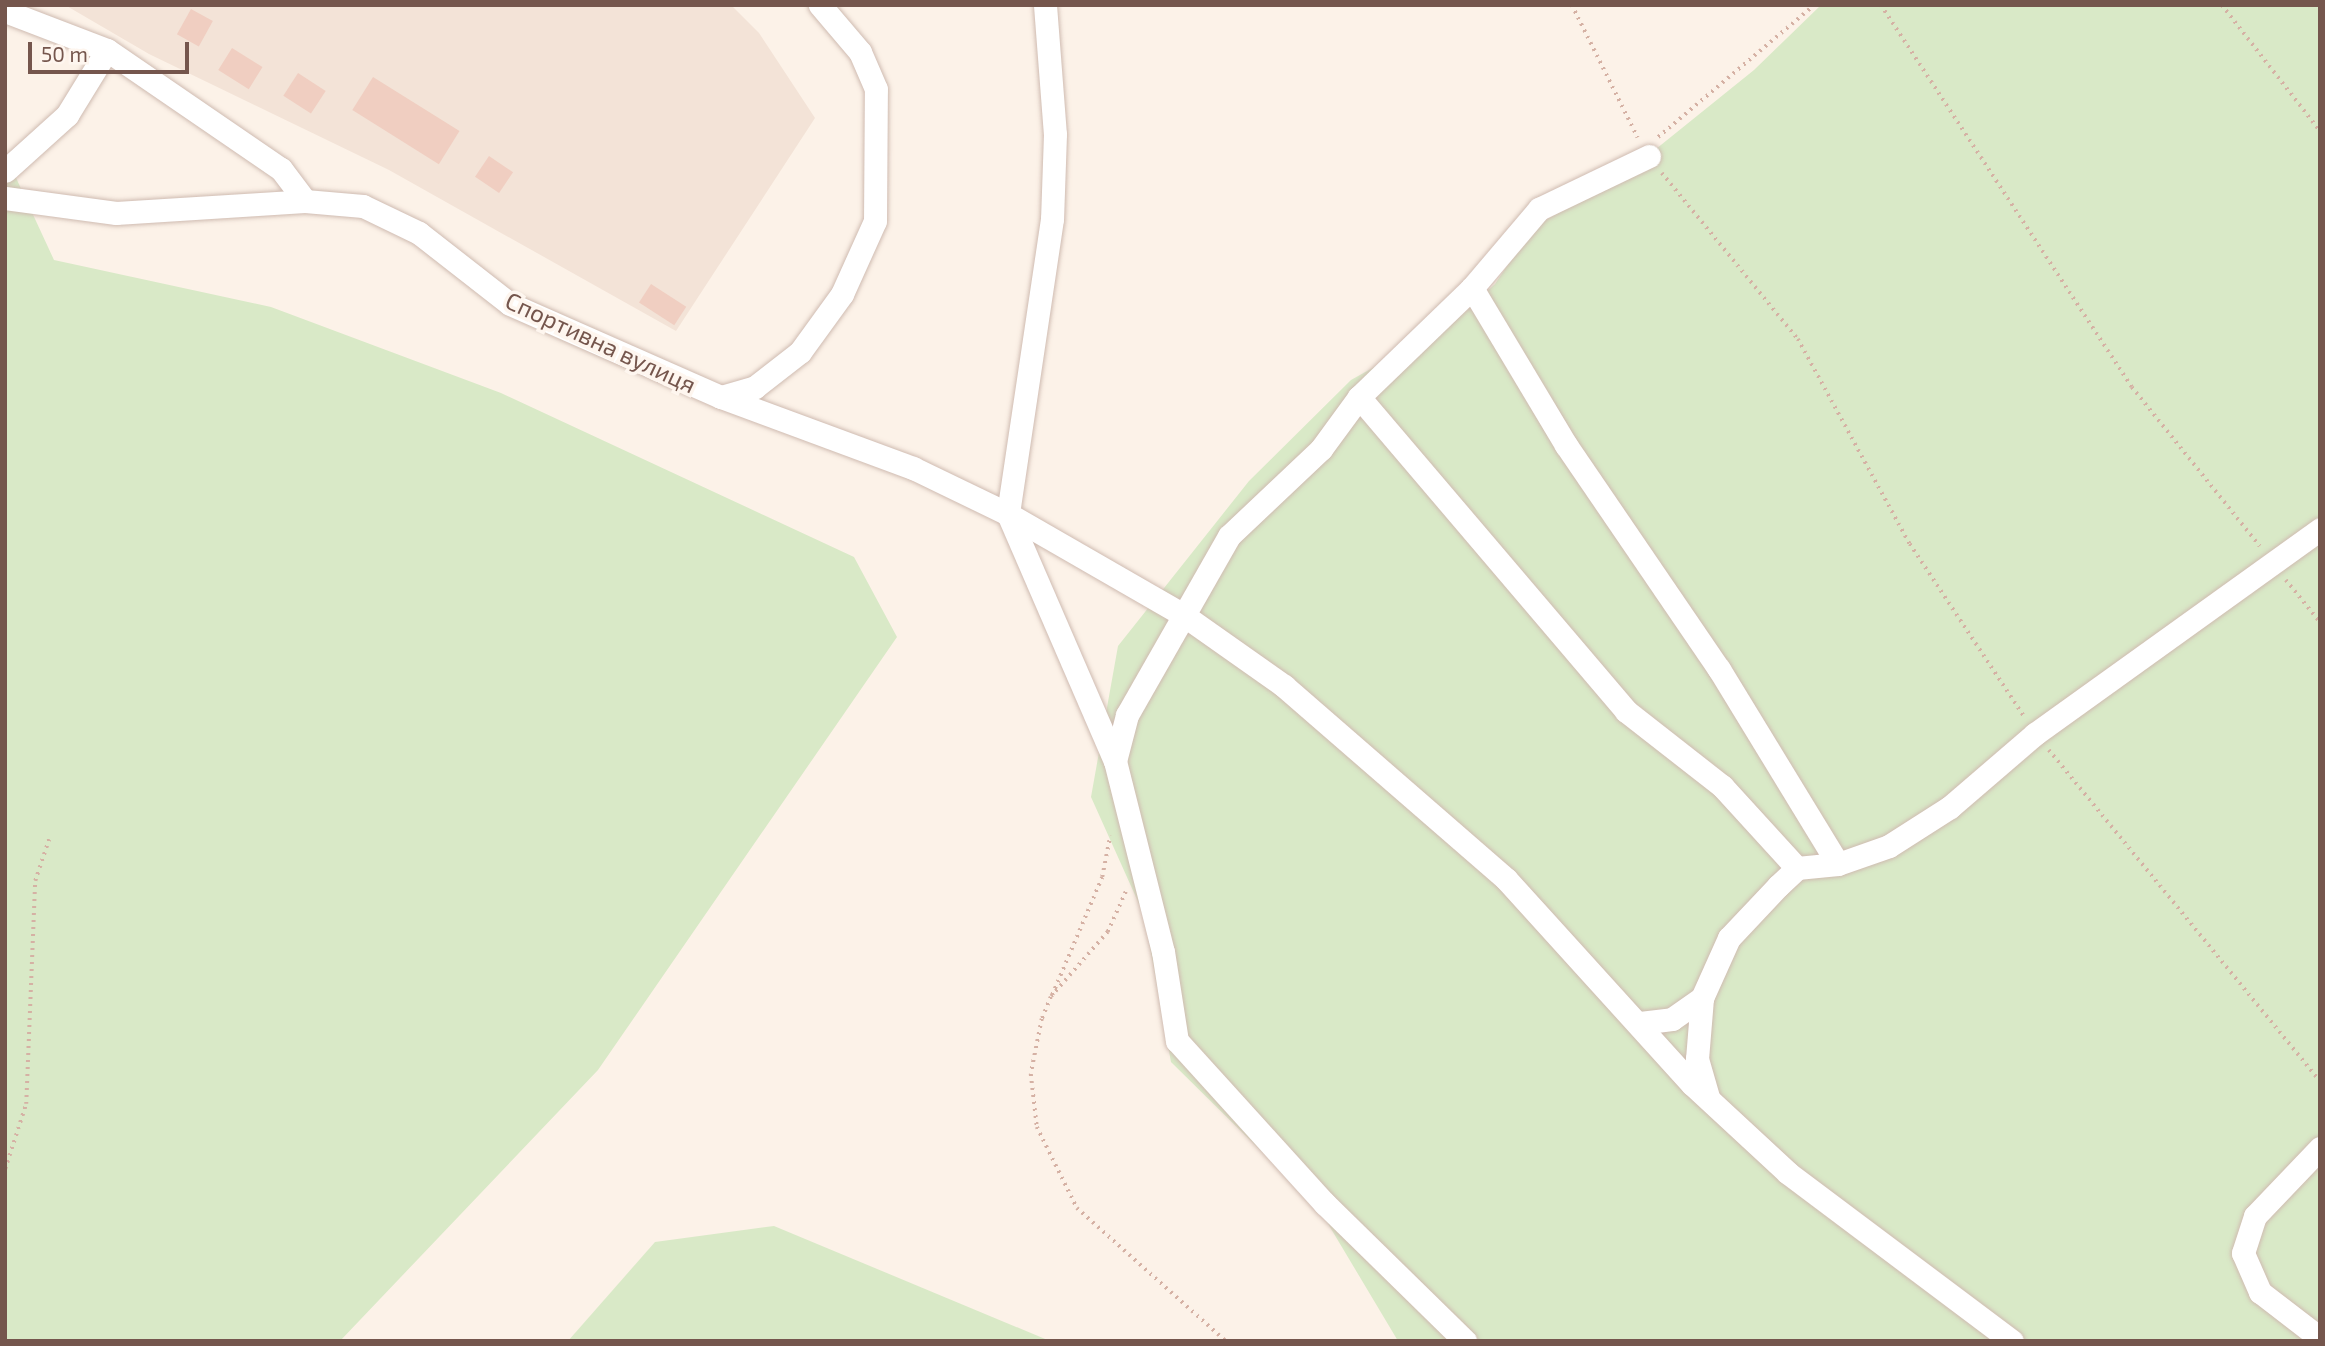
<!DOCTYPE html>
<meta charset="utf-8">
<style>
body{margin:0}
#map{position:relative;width:2325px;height:1346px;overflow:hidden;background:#fcf2e8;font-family:"Exo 2",sans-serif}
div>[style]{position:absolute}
.residential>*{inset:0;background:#f3e3d7}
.green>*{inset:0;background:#d9e9c7}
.building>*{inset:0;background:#f0cec1;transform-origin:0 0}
.path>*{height:3.5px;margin-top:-1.75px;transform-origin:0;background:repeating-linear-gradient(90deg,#d5b1a4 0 2px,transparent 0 7px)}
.roads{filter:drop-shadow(0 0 2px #cfbbb1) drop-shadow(0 0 2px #cfbbb1)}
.minor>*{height:23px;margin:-11.5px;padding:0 11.5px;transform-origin:11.5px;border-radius:11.5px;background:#fff}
span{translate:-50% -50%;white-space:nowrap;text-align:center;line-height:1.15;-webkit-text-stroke:7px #fef6ef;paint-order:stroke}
.street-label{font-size:24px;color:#75564d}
.frame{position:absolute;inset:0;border:7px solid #75564d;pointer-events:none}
.scale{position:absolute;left:28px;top:42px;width:161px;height:32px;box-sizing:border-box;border:4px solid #75564d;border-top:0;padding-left:9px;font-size:21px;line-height:24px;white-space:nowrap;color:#75564d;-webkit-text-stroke:5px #fef6ef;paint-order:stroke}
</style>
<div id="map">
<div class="residential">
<i style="clip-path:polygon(65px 5px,731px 5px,759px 33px,815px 118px,676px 331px,389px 170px,149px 54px)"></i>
</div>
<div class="green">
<i style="clip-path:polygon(1821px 5px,2320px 5px,2320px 1341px,1398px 1341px,1318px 1207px,1171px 1062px,1144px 915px,1091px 797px,1118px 646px,1249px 481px,1351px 380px,1453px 323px,1495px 284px,1533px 227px,1615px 182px,1754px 70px)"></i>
<i style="clip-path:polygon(5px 154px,54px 260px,271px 307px,501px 393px,854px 557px,897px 637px,598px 1070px,340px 1341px,5px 1341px)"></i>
<i style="clip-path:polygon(774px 1226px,1050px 1341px,568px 1341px,655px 1242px)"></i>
</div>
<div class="building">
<i style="left:191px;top:9px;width:25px;height:29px;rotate:29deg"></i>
<i style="left:232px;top:48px;width:36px;height:26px;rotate:32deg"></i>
<i style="left:298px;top:73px;width:33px;height:27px;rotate:33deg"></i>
<i style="left:373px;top:77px;width:102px;height:39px;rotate:32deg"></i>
<i style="left:489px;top:156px;width:29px;height:25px;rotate:34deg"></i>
<i style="left:651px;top:284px;width:42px;height:22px;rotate:33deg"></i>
</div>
<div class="path">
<i style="left:1572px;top:5px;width:148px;rotate:63.6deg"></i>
<i style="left:1881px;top:5px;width:457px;rotate:56.7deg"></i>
<i style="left:2132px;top:387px;width:204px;rotate:51.2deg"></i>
<i style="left:2222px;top:5px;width:160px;rotate:52.1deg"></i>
<i style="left:1658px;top:137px;width:204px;rotate:-40.2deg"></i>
<i style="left:1662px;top:173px;width:215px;rotate:50.7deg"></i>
<i style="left:1798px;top:339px;width:234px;rotate:61.4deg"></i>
<i style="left:1910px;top:544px;width:206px;rotate:56.5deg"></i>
<i style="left:2286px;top:580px;width:54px;rotate:51deg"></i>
<i style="left:2049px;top:750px;width:428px;rotate:50.7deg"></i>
<i style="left:1126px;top:892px;width:44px;rotate:114.2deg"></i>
<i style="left:1108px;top:932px;width:86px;rotate:131.2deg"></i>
<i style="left:1051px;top:997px;width:24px;rotate:112deg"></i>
<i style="left:1042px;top:1019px;width:56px;rotate:101.3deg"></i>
<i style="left:1031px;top:1074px;width:53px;rotate:83.5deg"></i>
<i style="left:1037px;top:1127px;width:90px;rotate:63.7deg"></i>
<i style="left:1077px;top:1208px;width:200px;rotate:41.8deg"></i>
<i style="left:1052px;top:995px;width:128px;rotate:-67deg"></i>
<i style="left:1102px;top:877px;width:42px;rotate:-79deg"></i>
<i style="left:5px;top:1169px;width:68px;rotate:-72.1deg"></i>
<i style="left:26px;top:1104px;width:223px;rotate:-87.7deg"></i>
<i style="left:35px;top:881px;width:44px;rotate:-71.6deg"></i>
</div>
<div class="roads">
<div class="minor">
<i style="left:1045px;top:5px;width:129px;rotate:85.6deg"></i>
<i style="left:1055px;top:134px;width:85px;rotate:92deg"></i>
<i style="left:1052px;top:219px;width:298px;rotate:98.5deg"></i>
<i style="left:1008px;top:514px;width:269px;rotate:66.6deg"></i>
<i style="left:5px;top:11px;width:109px;rotate:20.9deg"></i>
<i style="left:107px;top:50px;width:211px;rotate:34.4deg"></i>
<i style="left:281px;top:169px;width:40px;rotate:53deg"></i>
<i style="left:305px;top:201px;width:58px;rotate:4.9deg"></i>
<i style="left:363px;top:206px;width:62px;rotate:25.7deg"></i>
<i style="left:419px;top:233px;width:115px;rotate:38deg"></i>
<i style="left:510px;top:304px;width:231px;rotate:23.8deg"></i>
<i style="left:721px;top:397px;width:35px;rotate:-16deg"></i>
<i style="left:755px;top:387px;width:57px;rotate:-37.9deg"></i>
<i style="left:800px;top:352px;width:72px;rotate:-54.1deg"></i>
<i style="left:842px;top:294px;width:80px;rotate:-65.7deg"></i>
<i style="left:875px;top:221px;width:132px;rotate:-89.6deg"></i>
<i style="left:876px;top:89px;width:40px;rotate:-113.4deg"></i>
<i style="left:860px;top:52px;width:62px;rotate:-130.4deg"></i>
<i style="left:5px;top:171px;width:84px;rotate:-42.1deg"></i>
<i style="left:67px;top:115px;width:76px;rotate:-58.4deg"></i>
<i style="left:5px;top:198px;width:112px;rotate:7.7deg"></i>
<i style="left:116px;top:213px;width:189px;rotate:-3.6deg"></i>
<i style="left:1472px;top:288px;width:183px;rotate:59.1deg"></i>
<i style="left:1566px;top:445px;width:271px;rotate:55.7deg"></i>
<i style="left:1719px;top:669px;width:228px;rotate:58.6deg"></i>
<i style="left:721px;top:397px;width:205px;rotate:20.3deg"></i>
<i style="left:913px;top:468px;width:106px;rotate:25.8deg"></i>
<i style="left:1008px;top:514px;width:201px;rotate:29.9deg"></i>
<i style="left:1182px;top:614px;width:125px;rotate:35.2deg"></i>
<i style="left:1284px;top:686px;width:294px;rotate:41deg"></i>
<i style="left:1506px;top:879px;width:277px;rotate:47.8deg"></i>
<i style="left:1692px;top:1084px;width:131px;rotate:42.8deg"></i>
<i style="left:1788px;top:1173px;width:280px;rotate:36.9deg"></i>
<i style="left:1359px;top:397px;width:412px;rotate:49.6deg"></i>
<i style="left:1626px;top:711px;width:122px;rotate:38deg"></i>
<i style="left:1722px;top:786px;width:111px;rotate:47.6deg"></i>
<i style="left:1640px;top:1023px;width:32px;rotate:-7deg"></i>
<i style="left:1672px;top:1019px;width:37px;rotate:-35deg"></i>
<i style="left:1708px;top:1097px;width:40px;rotate:-106deg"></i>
<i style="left:1697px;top:1059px;width:61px;rotate:-85.3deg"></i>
<i style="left:1702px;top:998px;width:66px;rotate:-65.8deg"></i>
<i style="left:1729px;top:938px;width:71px;rotate:-46.7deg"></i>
<i style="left:1778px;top:886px;width:26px;rotate:-43deg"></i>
<i style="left:1797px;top:868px;width:41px;rotate:-5.6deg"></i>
<i style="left:1838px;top:864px;width:54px;rotate:-19.4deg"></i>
<i style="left:1889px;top:846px;width:72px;rotate:-32.6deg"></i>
<i style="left:1950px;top:807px;width:112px;rotate:-40.7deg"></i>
<i style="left:2035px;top:734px;width:351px;rotate:-35.7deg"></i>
<i style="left:2320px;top:1148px;width:94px;rotate:133.7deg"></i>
<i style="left:2255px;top:1216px;width:39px;rotate:108deg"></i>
<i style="left:2243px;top:1253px;width:43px;rotate:66.4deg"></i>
<i style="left:2260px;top:1292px;width:76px;rotate:37.5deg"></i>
<i style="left:1465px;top:1341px;width:196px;rotate:-135.6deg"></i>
<i style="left:1325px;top:1204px;width:220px;rotate:-132.2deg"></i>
<i style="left:1177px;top:1041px;width:90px;rotate:-98.9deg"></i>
<i style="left:1163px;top:952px;width:197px;rotate:-104.1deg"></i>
<i style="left:1115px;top:761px;width:48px;rotate:-75.4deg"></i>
<i style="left:1127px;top:715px;width:206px;rotate:-60.3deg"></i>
<i style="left:1229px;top:536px;width:127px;rotate:-43.4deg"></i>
<i style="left:1321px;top:449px;width:64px;rotate:-53.8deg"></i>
<i style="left:1359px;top:397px;width:157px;rotate:-44deg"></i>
<i style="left:1472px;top:288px;width:104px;rotate:-49.7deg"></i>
<i style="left:1539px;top:209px;width:122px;rotate:-25.7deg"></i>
</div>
</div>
<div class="street-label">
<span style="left:601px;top:342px;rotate:25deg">Спортивна вулиця</span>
</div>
<div class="frame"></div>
<div class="scale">50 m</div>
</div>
